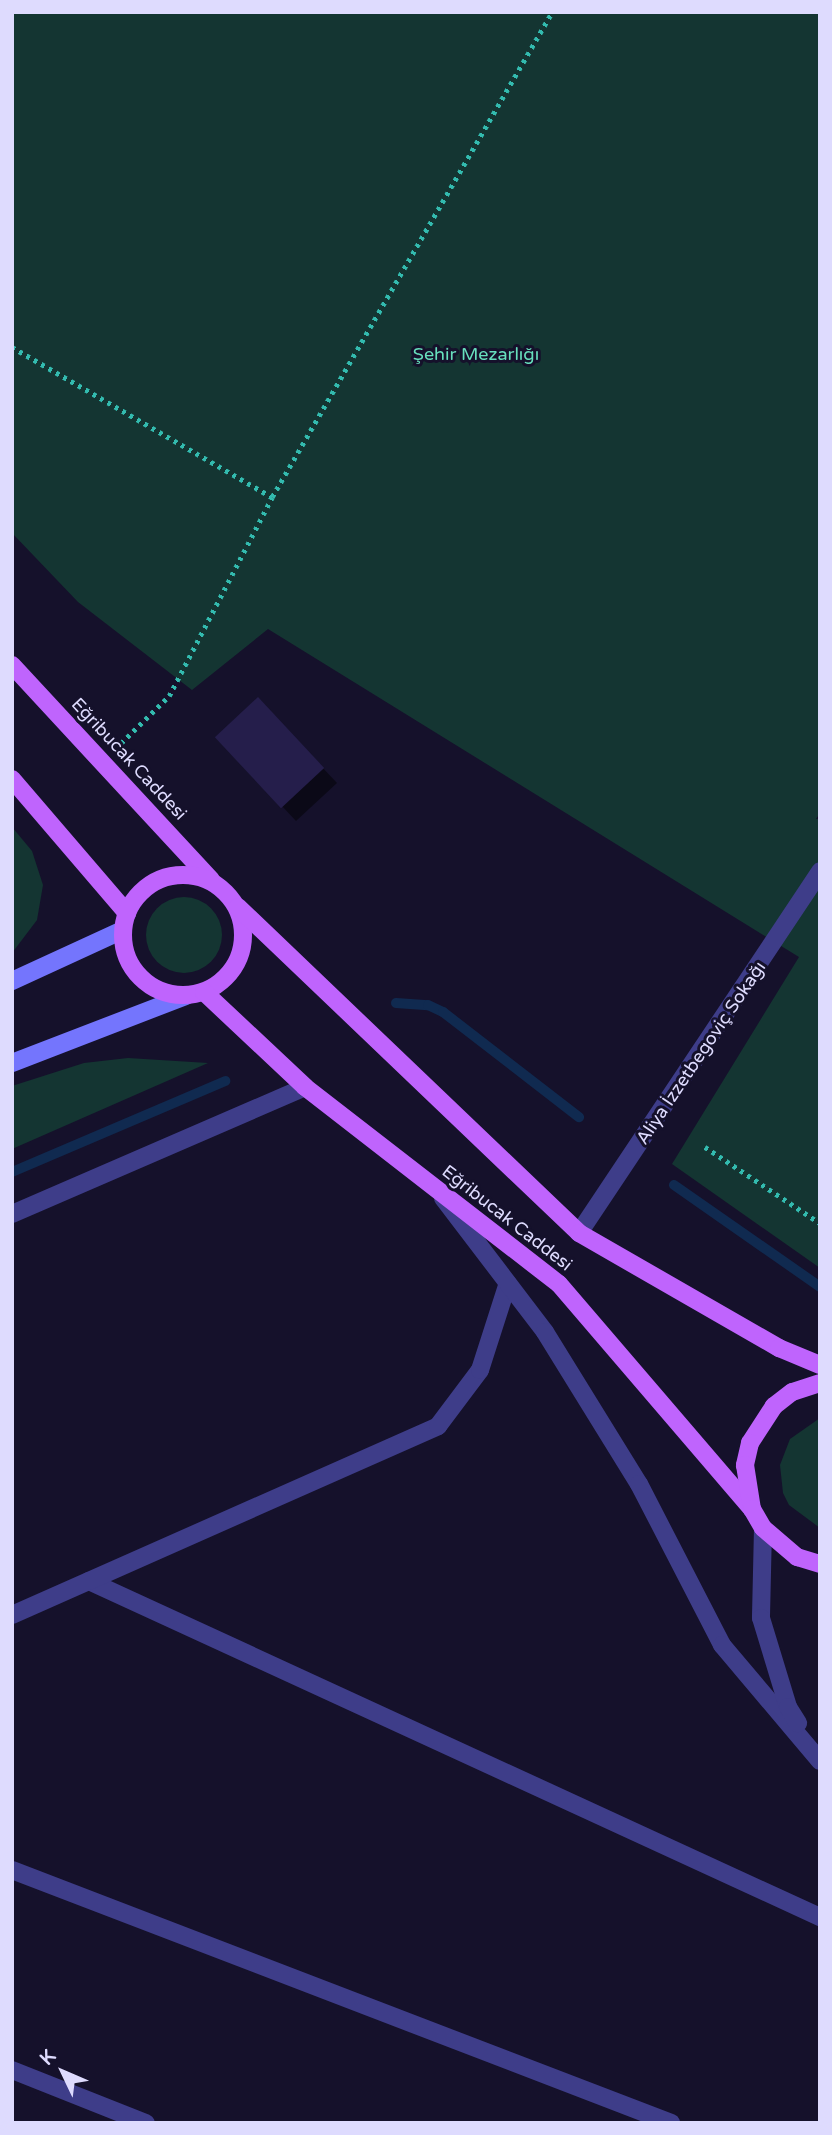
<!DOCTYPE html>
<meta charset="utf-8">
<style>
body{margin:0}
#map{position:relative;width:832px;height:2135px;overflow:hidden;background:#15112b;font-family:"Varela Round",sans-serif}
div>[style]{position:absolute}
.green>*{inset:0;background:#143532}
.round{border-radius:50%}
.shadow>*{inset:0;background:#0007}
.stream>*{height:10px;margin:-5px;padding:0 5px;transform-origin:5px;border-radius:5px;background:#102a50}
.building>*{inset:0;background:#251e4b;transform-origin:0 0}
.path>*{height:4.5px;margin-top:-2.25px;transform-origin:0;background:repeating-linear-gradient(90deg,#33bbaf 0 3.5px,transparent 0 8.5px)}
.minor>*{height:18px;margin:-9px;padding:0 9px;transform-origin:9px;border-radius:9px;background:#3e3d89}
.tertiary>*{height:18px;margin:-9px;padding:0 9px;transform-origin:9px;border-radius:9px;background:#3e3d89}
.secondary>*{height:18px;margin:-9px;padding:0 9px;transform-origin:9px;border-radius:9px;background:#7475fd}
.primary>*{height:18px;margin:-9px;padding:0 9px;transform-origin:9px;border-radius:9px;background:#bf64fd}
.primary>.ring{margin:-9px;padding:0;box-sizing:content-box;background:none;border:18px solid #bf64fd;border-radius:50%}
span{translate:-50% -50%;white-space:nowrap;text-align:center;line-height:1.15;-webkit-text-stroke:6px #15112b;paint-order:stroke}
.park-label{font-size:18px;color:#67dfbd}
.street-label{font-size:18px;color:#dedbfe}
.frame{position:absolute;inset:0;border:14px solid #dedbfe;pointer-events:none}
.north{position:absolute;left:28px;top:2037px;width:70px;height:70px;-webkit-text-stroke:5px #15112b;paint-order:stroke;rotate:314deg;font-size:19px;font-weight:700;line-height:28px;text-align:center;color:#dedbfe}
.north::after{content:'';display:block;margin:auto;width:24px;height:32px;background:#dedbfe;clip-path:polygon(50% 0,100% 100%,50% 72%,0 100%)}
</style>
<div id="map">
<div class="green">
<i style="clip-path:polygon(12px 12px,820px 12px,820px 813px,816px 819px,820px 819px,820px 1268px,672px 1164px,799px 957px,268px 629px,192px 690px,78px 602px,12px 533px)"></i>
<i style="clip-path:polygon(12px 827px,32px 851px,43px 885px,37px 920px,12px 953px)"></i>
<i class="round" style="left:146px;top:897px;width:76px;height:76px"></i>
<i style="clip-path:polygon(128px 1058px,208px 1063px,12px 1149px,12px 1086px,84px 1063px)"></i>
<i style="clip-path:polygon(820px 1418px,820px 1528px,789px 1505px,783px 1493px,780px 1465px,790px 1439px)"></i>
</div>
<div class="shadow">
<i style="clip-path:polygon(272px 714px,337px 783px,296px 821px,218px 738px)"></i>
</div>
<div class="stream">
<i style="left:396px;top:1003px;width:32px;rotate:4deg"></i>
<i style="left:428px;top:1005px;width:17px;rotate:25deg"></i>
<i style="left:443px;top:1012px;width:172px;rotate:37.7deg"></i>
<i style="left:12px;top:1172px;width:232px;rotate:-23.1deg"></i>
<i style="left:674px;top:1185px;width:178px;rotate:34.9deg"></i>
</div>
<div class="building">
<i style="left:258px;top:697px;width:97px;height:59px;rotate:47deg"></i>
</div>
<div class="path">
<i style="left:12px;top:347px;width:300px;rotate:30deg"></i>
<i style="left:121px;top:743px;width:67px;rotate:-44.4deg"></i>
<i style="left:169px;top:696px;width:224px;rotate:-62.6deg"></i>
<i style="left:272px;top:497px;width:560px;rotate:-60deg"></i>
<i style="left:705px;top:1147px;width:138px;rotate:33.5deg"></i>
</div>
<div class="minor">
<i style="left:12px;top:1214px;width:319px;rotate:-23.4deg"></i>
<i style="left:579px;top:1233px;width:435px;rotate:-56.3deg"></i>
<i style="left:89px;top:1581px;width:805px;rotate:24.69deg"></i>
<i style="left:12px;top:1615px;width:466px;rotate:-23.9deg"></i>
<i style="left:438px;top:1426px;width:70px;rotate:-53.1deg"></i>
<i style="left:480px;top:1370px;width:91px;rotate:-72.2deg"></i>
<i style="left:12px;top:1870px;width:706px;rotate:21deg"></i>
<i style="left:12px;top:2070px;width:144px;rotate:21.6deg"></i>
</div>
<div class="tertiary">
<i style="left:443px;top:1198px;width:168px;rotate:52.7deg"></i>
<i style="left:545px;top:1332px;width:179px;rotate:58.3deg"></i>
<i style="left:639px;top:1484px;width:181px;rotate:62.7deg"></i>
<i style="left:722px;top:1645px;width:152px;rotate:49.8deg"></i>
<i style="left:763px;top:1528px;width:90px;rotate:91.3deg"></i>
<i style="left:761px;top:1618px;width:93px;rotate:73.1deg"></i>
<i style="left:788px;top:1707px;width:19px;rotate:58deg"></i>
</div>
<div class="secondary">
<i style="left:12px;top:981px;width:122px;rotate:-24.7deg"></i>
<i style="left:12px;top:1063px;width:186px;rotate:-21.1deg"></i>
</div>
<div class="primary">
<i style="left:12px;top:665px;width:293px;rotate:47.2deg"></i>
<i style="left:12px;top:779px;width:177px;rotate:49.4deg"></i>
<i class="ring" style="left:123px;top:875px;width:102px;height:102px"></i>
<i style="left:238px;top:907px;width:472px;rotate:43.7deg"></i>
<i style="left:579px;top:1233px;width:231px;rotate:29.9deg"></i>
<i style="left:779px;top:1348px;width:44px;rotate:22.5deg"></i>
<i style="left:204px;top:992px;width:139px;rotate:43.2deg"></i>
<i style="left:305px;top:1087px;width:321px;rotate:37.8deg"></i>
<i style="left:559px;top:1284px;width:296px;rotate:49.4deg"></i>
<i style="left:820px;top:1383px;width:29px;rotate:162deg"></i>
<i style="left:792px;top:1392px;width:23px;rotate:142deg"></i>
<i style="left:774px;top:1406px;width:44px;rotate:123deg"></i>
<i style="left:750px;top:1443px;width:23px;rotate:103deg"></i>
<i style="left:745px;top:1465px;width:45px;rotate:81deg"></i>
<i style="left:752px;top:1509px;width:22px;rotate:60deg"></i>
<i style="left:763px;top:1528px;width:45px;rotate:40.5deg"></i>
<i style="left:797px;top:1557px;width:24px;rotate:17deg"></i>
</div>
<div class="park-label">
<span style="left:476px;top:354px">Şehir Mezarlığı</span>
</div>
<div class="street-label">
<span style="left:129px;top:759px;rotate:47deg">Eğribucak Caddesi</span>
<span style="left:701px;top:1053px;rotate:-56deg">Aliya İzzetbegoviç Sokağı</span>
<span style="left:507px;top:1218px;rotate:38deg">Eğribucak Caddesi</span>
</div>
<div class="frame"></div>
<div class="north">K</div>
</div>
